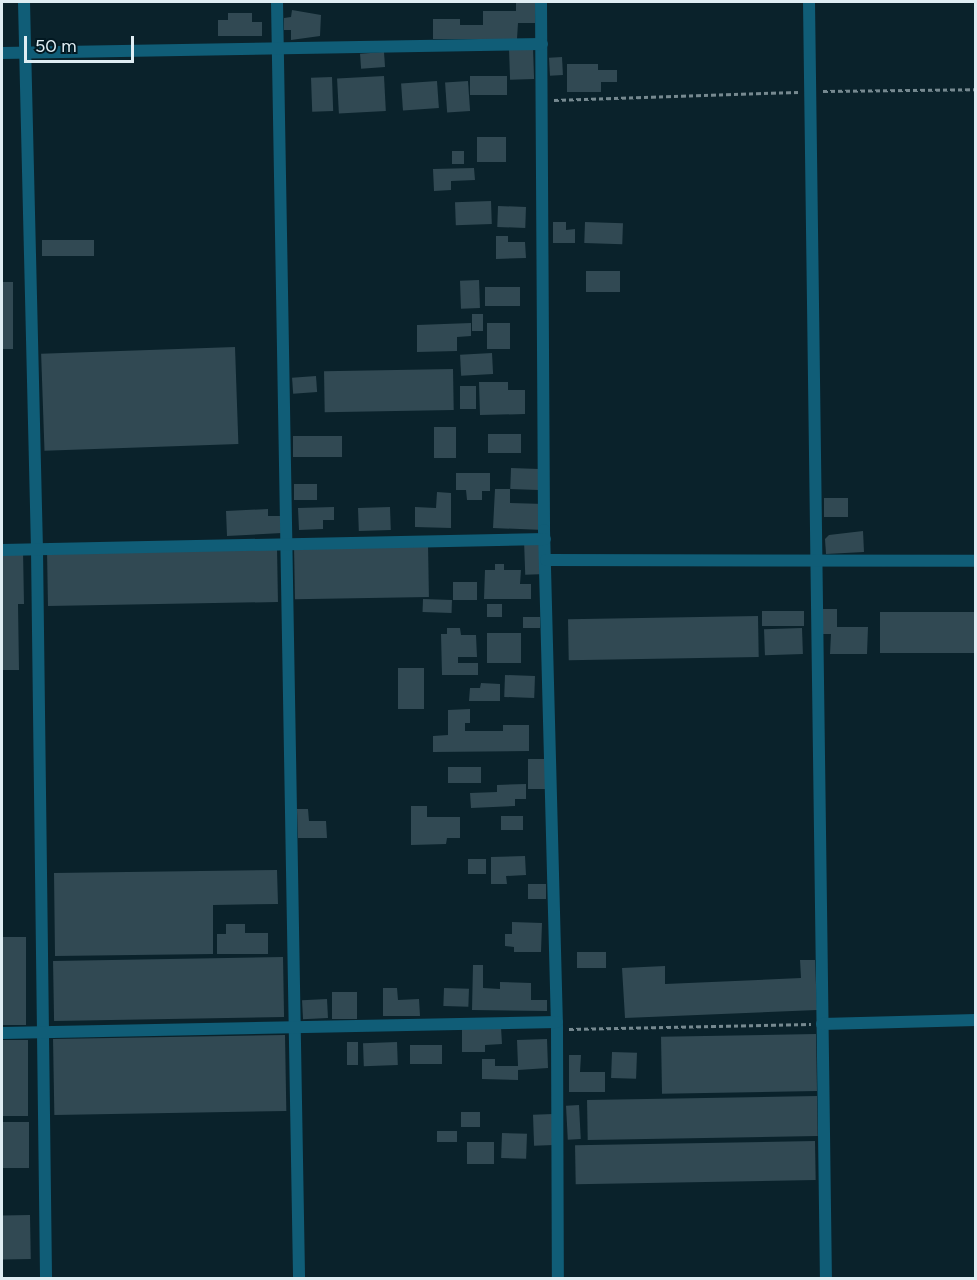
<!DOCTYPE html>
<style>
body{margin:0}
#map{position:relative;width:977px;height:1280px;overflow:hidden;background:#0a222b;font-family:Figtree,sans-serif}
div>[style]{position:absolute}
.building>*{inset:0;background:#314953;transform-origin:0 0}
.path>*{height:3px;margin-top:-1.5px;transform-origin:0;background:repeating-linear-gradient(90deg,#768990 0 4.5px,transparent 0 7.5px)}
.minor>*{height:12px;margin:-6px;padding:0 6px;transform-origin:6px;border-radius:6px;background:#105d77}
span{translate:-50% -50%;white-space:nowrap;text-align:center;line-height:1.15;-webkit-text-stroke:4.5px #021821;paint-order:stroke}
.frame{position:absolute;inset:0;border:3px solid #dfedf3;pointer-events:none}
.scale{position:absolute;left:24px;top:36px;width:110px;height:27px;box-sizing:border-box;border:3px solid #dfedf3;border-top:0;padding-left:8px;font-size:18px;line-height:21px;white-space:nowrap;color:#dfedf3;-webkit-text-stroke:4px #021821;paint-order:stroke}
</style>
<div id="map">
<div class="building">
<i style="clip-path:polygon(516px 2px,535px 2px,535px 23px,518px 23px,517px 39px,433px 39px,433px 19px,460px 19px,460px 25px,483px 25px,483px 11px,516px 11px)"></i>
<i style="clip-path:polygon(292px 10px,321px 15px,320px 36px,291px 40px,291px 30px,284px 30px,284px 18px,291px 17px)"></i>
<i style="clip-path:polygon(228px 13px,252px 13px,252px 22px,262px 22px,262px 36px,218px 36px,218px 20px,228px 20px)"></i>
<i style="left:533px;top:48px;width:31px;height:24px;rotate:88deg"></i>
<i style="left:384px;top:52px;width:15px;height:24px;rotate:86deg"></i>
<i style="left:562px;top:57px;width:18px;height:13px;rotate:87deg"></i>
<i style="clip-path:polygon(567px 64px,598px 64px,598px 70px,617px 70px,617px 82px,601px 82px,601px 92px,567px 92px)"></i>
<i style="left:384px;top:76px;width:35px;height:47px;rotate:87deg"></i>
<i style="left:507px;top:76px;width:19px;height:37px;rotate:90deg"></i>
<i style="left:332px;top:77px;width:34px;height:21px;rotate:88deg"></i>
<i style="left:437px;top:81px;width:27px;height:36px;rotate:86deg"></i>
<i style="left:468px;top:81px;width:30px;height:23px;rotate:86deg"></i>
<i style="left:477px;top:137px;width:29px;height:25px"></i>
<i style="left:464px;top:151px;width:13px;height:12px;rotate:90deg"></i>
<i style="clip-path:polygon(474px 168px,475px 180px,451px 181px,451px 190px,434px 191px,433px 169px)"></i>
<i style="left:491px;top:201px;width:23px;height:36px;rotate:88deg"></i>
<i style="left:498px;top:206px;width:28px;height:21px;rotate:2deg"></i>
<i style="clip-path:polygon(553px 222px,566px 222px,566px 230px,575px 229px,575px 243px,553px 243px)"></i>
<i style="left:585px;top:222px;width:38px;height:21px;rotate:2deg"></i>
<i style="clip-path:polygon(496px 236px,508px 236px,508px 242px,525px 242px,526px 258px,496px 259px)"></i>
<i style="left:94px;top:240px;width:16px;height:52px;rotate:90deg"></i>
<i style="left:586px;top:271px;width:34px;height:21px"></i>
<i style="left:479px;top:280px;width:28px;height:19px;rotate:88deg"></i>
<i style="left:2px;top:282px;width:11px;height:67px"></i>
<i style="left:520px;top:287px;width:19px;height:35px;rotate:90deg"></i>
<i style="left:472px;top:314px;width:11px;height:17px"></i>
<i style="clip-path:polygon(471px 323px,471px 336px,457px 337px,457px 351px,417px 352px,417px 325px)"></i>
<i style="left:487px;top:323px;width:23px;height:26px"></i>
<i style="left:235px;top:347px;width:97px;height:194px;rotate:88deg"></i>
<i style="left:492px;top:353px;width:21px;height:32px;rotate:87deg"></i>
<i style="left:453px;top:369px;width:41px;height:129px;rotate:89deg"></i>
<i style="left:316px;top:376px;width:16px;height:24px;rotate:86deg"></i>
<i style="clip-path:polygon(479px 382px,508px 382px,508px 390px,525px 390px,525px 414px,480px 415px)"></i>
<i style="left:460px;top:386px;width:16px;height:23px"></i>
<i style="left:434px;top:427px;width:22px;height:31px"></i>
<i style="left:488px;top:434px;width:33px;height:19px"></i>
<i style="left:293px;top:436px;width:49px;height:21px"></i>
<i style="left:511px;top:468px;width:28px;height:21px;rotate:2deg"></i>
<i style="clip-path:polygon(456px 473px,490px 473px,490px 491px,482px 491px,482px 500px,467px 500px,466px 490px,456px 490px)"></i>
<i style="left:294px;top:484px;width:23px;height:16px"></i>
<i style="clip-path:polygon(495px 489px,510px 489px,510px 503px,545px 504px,544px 530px,493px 528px)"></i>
<i style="clip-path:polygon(437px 492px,451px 493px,451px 528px,415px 527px,415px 507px,436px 508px)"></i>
<i style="left:848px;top:498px;width:19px;height:24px;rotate:90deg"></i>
<i style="clip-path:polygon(334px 507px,334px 520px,323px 520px,323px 529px,299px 530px,298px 508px)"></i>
<i style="left:390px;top:507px;width:23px;height:32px;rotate:88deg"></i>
<i style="clip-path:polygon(268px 509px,268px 516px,281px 516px,282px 533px,227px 536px,226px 511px)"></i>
<i style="clip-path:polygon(863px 531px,864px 552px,826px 554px,825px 539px,829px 535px)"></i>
<i style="left:545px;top:539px;width:35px;height:21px;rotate:88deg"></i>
<i style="left:428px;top:544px;width:53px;height:134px;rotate:89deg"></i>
<i style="left:277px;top:547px;width:55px;height:230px;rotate:89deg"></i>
<i style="clip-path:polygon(2px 550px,23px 550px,24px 604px,18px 604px,19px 670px,2px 670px)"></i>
<i style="clip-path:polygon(495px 564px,504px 564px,504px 570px,521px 570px,520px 584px,531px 584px,531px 599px,484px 599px,485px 570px,495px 570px)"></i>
<i style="left:453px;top:582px;width:24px;height:18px"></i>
<i style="left:423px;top:599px;width:29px;height:13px;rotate:2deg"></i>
<i style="left:487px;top:604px;width:15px;height:13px"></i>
<i style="clip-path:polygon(823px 609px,837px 609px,837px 627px,868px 627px,867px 654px,830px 654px,831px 634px,823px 634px)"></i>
<i style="left:804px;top:611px;width:15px;height:42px;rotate:90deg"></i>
<i style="left:976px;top:612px;width:41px;height:96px;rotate:90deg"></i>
<i style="left:758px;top:616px;width:41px;height:190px;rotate:89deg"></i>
<i style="left:523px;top:617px;width:17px;height:11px"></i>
<i style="clip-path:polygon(447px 628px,460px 628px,461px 635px,476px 635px,477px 657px,458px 657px,458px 663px,478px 663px,478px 675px,442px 675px,441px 634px,447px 634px)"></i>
<i style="left:802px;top:628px;width:26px;height:38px;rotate:88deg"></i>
<i style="left:521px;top:633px;width:30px;height:34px;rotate:90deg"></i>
<i style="left:398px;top:668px;width:26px;height:41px"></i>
<i style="left:505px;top:675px;width:30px;height:22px;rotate:2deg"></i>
<i style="clip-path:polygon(481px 683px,500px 684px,500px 701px,469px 701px,470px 688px,480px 688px)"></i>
<i style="clip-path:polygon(470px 709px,470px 723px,465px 723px,465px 731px,503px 731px,503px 725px,529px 725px,529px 751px,433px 752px,433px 736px,448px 735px,448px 710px)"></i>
<i style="left:528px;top:759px;width:17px;height:30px"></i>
<i style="left:448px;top:767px;width:33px;height:16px"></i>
<i style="clip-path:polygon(526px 784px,526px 799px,515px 799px,515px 806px,471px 808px,470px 793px,497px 792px,497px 785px)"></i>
<i style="clip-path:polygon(411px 806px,427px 806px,427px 817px,460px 817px,460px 838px,447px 838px,446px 844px,411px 845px)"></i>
<i style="clip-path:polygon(297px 809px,308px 809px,309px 821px,326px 821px,327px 838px,298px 838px)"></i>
<i style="left:501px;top:816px;width:22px;height:14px"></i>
<i style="clip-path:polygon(525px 856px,526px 875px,506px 876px,507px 884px,491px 884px,491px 857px)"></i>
<i style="left:486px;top:859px;width:15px;height:18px;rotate:90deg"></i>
<i style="clip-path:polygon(277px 870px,278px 904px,213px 905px,213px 954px,55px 956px,54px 873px)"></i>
<i style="left:528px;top:884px;width:18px;height:15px"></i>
<i style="clip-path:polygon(512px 922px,542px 923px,541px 952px,514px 952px,514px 947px,505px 946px,505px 934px,512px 934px)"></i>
<i style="clip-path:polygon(226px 924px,245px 924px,245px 933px,268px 933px,268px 954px,217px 954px,217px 934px,226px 934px)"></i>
<i style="left:2px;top:937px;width:24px;height:88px"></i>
<i style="left:577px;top:952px;width:29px;height:16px"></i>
<i style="left:283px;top:957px;width:60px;height:230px;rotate:89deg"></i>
<i style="clip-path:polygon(800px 960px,815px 960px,817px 1010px,625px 1018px,622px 968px,665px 966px,665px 984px,801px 978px)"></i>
<i style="clip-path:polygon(473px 965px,483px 965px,483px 988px,500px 989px,500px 982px,531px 983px,531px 1000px,547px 1000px,547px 1011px,472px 1010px)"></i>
<i style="clip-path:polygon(383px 988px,397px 988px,398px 1000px,419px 999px,420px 1016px,383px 1016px)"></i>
<i style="left:444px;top:988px;width:25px;height:18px;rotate:2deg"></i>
<i style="left:357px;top:992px;width:27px;height:25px;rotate:90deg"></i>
<i style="left:327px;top:999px;width:19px;height:25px;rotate:87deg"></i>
<i style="clip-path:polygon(501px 1027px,502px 1044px,485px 1045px,485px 1052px,462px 1052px,462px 1028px)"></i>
<i style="left:816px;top:1034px;width:57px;height:155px;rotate:89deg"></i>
<i style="left:285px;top:1035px;width:76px;height:232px;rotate:89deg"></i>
<i style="clip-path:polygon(547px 1039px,548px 1068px,518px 1070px,518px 1080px,482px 1079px,482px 1059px,495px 1059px,495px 1066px,518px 1066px,517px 1040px)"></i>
<i style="left:2px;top:1040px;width:26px;height:76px"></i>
<i style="left:347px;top:1042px;width:11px;height:23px"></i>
<i style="left:397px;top:1042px;width:23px;height:34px;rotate:88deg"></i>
<i style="left:410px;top:1045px;width:32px;height:19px"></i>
<i style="left:612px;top:1052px;width:25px;height:26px;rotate:2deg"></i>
<i style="clip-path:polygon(569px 1055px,581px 1055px,580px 1072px,605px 1072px,605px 1092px,569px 1092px)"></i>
<i style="left:817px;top:1096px;width:40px;height:230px;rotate:89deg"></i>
<i style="left:579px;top:1105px;width:34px;height:13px;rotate:87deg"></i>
<i style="left:461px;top:1112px;width:19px;height:15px"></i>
<i style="left:553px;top:1114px;width:31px;height:20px;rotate:88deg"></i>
<i style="left:29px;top:1122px;width:46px;height:27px;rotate:90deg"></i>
<i style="left:437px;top:1131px;width:20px;height:11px"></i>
<i style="left:502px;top:1133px;width:25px;height:25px;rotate:2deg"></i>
<i style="left:815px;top:1141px;width:39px;height:240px;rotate:89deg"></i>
<i style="left:467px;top:1142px;width:27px;height:22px"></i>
<i style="left:30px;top:1215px;width:44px;height:28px;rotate:89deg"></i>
</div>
<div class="path">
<i style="left:823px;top:91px;width:153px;rotate:-0.7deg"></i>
<i style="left:554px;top:100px;width:245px;rotate:-1.9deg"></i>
<i style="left:569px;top:1029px;width:242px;rotate:-1.2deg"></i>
</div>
<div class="minor">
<i style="left:24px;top:2px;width:548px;rotate:88.64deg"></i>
<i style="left:37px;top:550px;width:728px;rotate:89.29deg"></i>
<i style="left:277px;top:2px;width:1276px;rotate:89.01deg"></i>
<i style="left:541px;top:2px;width:528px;rotate:89.67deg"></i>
<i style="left:544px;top:530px;width:499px;rotate:88.5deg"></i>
<i style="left:557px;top:1029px;width:249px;rotate:89.8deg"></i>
<i style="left:809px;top:2px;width:1276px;rotate:89.24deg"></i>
<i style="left:2px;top:53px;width:540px;rotate:-0.95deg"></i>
<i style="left:2px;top:550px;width:543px;rotate:-1.16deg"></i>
<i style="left:546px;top:560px;width:430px;rotate:0.1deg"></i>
<i style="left:822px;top:1024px;width:154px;rotate:-1.5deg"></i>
<i style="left:2px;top:1033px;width:555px;rotate:-1.14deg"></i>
</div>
<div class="frame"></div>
<div class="scale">50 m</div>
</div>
